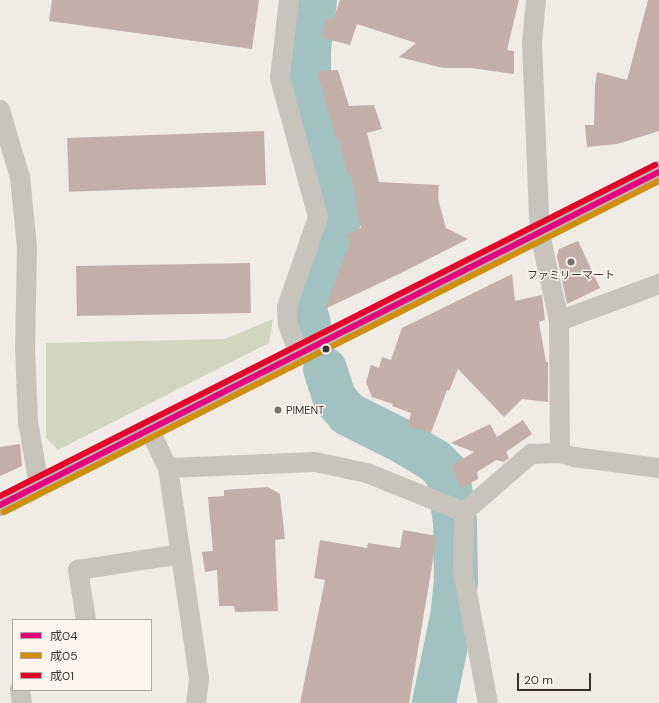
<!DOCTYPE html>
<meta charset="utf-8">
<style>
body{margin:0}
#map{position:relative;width:659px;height:703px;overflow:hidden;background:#f0ebe5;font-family:"DM Sans","Noto Sans JP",sans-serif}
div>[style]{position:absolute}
.green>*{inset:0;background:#d1d6bf}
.river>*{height:44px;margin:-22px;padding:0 22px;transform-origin:22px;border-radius:22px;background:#a1c2c1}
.building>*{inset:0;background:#c3afa7;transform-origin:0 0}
.street>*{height:20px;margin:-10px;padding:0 10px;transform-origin:10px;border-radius:10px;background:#c9c3be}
.secondary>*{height:22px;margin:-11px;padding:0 11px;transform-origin:11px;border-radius:11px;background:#bab3ae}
.bus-1>*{height:6px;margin:-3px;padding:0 3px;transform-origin:3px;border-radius:3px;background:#e5007d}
.bus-2>*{height:6px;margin:-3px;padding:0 3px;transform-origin:3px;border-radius:3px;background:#d18e09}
.bus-3>*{height:6px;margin:-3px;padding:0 3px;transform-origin:3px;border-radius:3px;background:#e4002b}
.dots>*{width:11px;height:11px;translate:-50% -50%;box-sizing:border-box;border:2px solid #fbf5ee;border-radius:50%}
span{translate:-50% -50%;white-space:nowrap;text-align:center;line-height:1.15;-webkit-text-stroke:3px #fbf5ee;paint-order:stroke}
.poi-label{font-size:11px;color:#3b302b}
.left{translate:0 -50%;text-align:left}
.legend{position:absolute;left:12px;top:619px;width:140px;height:72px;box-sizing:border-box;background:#fbf5ee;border:1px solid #aea6a0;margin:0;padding:5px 7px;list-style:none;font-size:12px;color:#3b302b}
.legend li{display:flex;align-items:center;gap:8px;height:20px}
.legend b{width:20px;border:1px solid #aea6a0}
.scale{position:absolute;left:517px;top:673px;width:74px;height:18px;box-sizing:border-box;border:2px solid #3b302b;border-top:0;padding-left:5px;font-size:12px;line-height:14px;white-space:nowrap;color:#3b302b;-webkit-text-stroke:3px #fbf5ee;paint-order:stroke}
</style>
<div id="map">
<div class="green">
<i style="clip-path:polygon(273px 319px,269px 343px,58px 450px,46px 438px,46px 343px,225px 339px)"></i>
</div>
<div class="river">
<i style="left:309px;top:324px;width:14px;rotate:-107deg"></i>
<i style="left:305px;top:311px;width:14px;rotate:-82deg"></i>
<i style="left:307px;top:297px;width:93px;rotate:-67.3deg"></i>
<i style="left:343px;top:211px;width:12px;rotate:-90deg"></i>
<i style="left:343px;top:199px;width:59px;rotate:-105.7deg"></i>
<i style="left:327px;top:142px;width:53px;rotate:-109.8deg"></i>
<i style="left:309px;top:92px;width:42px;rotate:-90deg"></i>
<i style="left:309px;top:50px;width:50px;rotate:-83.2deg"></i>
<i style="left:325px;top:369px;width:32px;rotate:72deg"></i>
<i style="left:335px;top:399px;width:20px;rotate:49deg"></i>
<i style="left:348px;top:414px;width:58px;rotate:26.6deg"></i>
<i style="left:400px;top:440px;width:41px;rotate:31deg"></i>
<i style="left:435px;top:461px;width:18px;rotate:45deg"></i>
<i style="left:448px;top:474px;width:49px;rotate:81.7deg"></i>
<i style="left:455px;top:522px;width:59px;rotate:89deg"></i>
<i style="left:456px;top:581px;width:31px;rotate:96deg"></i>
<i style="left:453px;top:612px;width:93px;rotate:101.8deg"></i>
</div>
<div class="building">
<i style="clip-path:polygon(52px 0,259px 0,252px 49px,49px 21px)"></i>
<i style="clip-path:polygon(340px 0,519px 0,507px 50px,514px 51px,514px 74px,471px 68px,443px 68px,399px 57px,416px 43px,357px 24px,350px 45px,322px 38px,326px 18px,333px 20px)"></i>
<i style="clip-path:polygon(648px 0,659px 0,659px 131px,617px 144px,587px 147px,585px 125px,594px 125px,595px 85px,597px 72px,627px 80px)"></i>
<i style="clip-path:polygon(338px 70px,349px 106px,374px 105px,382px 129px,367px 133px,379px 182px,439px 185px,438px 199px,446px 228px,468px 239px,401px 273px,325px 309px,350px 242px,347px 235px,361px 228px,351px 174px,347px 174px,340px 141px,337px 142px,317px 71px)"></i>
<i style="left:264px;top:131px;width:54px;height:197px;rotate:88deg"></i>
<i style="clip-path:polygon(578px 241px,600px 288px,567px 304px,557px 256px,559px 249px)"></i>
<i style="left:250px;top:263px;width:50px;height:174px;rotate:89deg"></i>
<i style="clip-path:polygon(512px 274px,515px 301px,542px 295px,545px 320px,539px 322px,546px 362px,548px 362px,548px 402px,522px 399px,504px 417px,458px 369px,449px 391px,447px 390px,431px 433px,408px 426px,411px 413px,392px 406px,393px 404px,372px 397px,366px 382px,371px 365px,379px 368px,382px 357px,391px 360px,402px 328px)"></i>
<i style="clip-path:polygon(523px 420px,532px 434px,506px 452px,509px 458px,504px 462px,496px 460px,477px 472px,478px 479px,461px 488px,452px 466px,474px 452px,451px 443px,490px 424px,497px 437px)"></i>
<i style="clip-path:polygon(20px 444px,22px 466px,0 476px,0 447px)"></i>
<i style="clip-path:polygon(268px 487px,280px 494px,285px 539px,275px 540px,278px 611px,235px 612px,234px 606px,219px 606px,217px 570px,205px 572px,202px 552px,213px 551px,208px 497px,224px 496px,224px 490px)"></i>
<i style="clip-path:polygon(403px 530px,437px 536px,409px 703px,300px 703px,325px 580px,314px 578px,320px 540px,367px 548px,368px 543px,400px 548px)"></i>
</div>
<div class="street">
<i style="left:289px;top:0;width:79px;rotate:96.6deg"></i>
<i style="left:280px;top:78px;width:144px;rotate:74.7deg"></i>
<i style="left:318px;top:217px;width:95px;rotate:109deg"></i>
<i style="left:287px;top:307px;width:17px;rotate:87deg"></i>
<i style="left:288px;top:324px;width:33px;rotate:70deg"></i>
<i style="left:536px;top:0;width:42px;rotate:95.4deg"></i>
<i style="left:532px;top:42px;width:174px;rotate:87.7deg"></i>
<i style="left:539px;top:216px;width:18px;rotate:87deg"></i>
<i style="left:540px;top:234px;width:89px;rotate:77.7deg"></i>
<i style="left:559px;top:321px;width:132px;rotate:89.6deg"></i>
<i style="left:560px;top:453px;width:15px;rotate:16deg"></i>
<i style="left:574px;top:457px;width:86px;rotate:7.4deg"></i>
<i style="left:0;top:110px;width:70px;rotate:73.4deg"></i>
<i style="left:20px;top:177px;width:70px;rotate:84.3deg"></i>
<i style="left:27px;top:247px;width:101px;rotate:91.1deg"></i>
<i style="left:25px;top:348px;width:74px;rotate:87.7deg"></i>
<i style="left:28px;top:422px;width:65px;rotate:80.2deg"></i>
<i style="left:559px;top:321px;width:107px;rotate:-20.3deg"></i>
<i style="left:150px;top:431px;width:41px;rotate:64.1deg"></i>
<i style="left:168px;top:468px;width:213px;rotate:81.6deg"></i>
<i style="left:199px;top:679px;width:24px;rotate:97deg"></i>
<i style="left:168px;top:468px;width:147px;rotate:-2.3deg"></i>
<i style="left:315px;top:462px;width:53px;rotate:11.9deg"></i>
<i style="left:367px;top:473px;width:105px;rotate:21.9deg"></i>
<i style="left:464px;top:512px;width:89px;rotate:-40.9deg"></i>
<i style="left:531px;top:454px;width:29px;rotate:-2deg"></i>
<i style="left:464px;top:512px;width:59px;rotate:91deg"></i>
<i style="left:463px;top:571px;width:134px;rotate:79.3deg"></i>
<i style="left:86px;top:620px;width:51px;rotate:-99.1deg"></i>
<i style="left:78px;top:570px;width:104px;rotate:-8.8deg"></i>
<i style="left:20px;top:690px;width:13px;rotate:81deg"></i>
</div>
<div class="secondary">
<i style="left:0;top:505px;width:738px;rotate:-26.81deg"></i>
</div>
<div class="bus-1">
<i style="left:0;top:505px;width:738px;rotate:-26.81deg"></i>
</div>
<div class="bus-2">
<i style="left:4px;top:512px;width:734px;rotate:-26.81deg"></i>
</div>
<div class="bus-3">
<i style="left:0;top:496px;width:734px;rotate:-26.81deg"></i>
</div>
<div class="dots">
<i style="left:571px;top:262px;background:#7a716c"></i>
<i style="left:326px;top:349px;background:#3b302b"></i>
<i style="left:278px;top:410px;background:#7a716c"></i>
</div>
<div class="poi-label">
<span style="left:571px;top:275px">ファミリーマート</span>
<span class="left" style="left:286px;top:410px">PIMENT</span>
</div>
<ul class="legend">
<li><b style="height:5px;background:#e5007d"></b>成04</li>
<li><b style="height:5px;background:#d18e09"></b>成05</li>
<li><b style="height:5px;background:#e4002b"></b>成01</li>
</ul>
<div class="scale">20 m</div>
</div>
